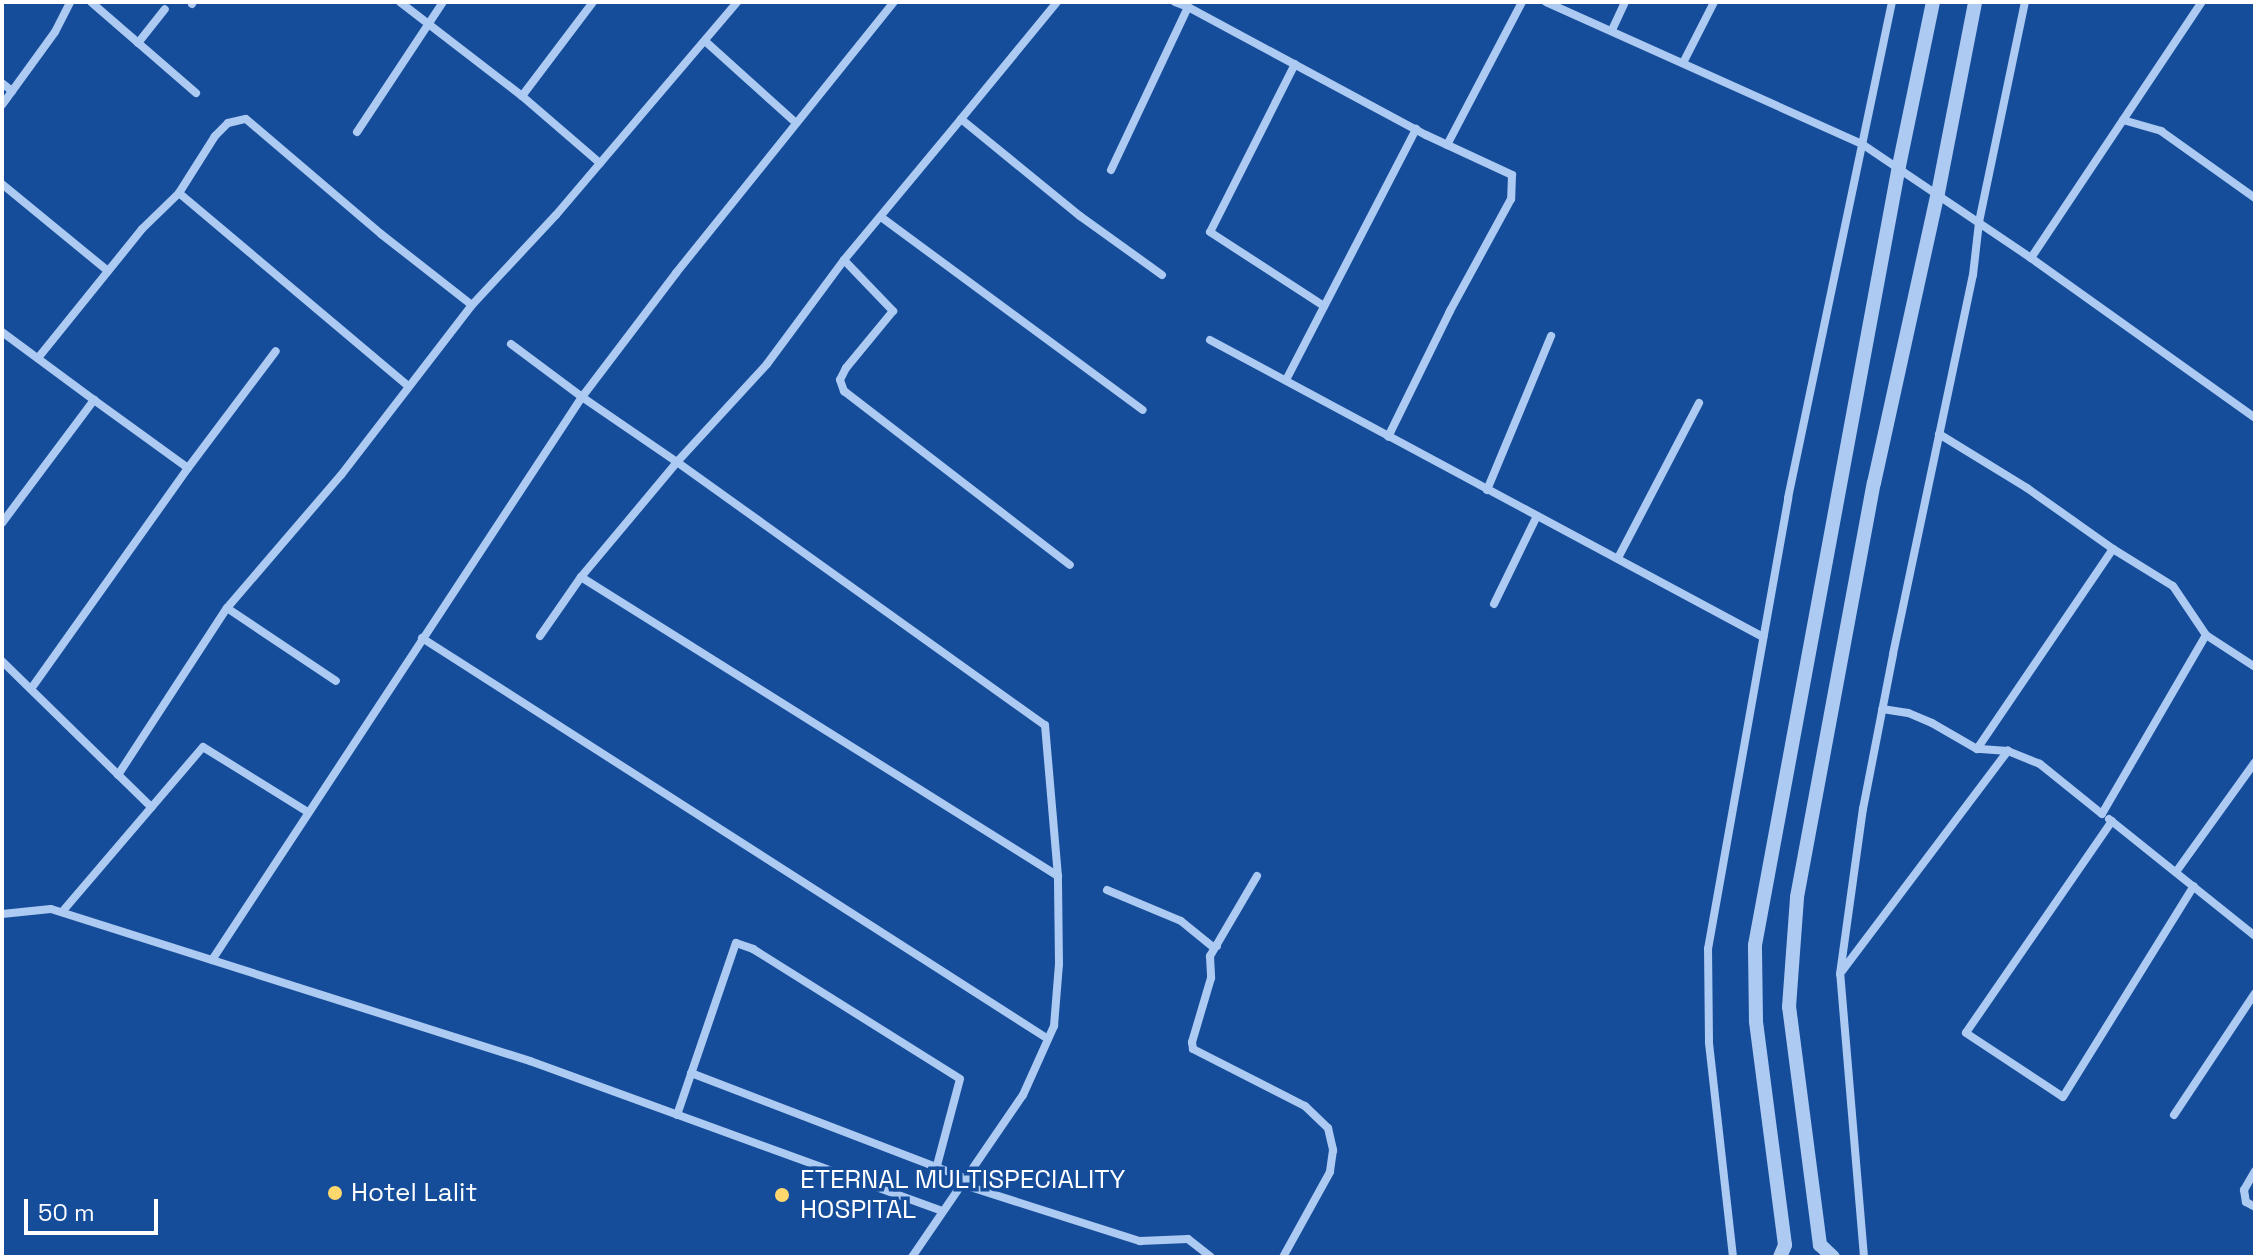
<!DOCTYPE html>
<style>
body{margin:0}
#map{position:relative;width:2257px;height:1259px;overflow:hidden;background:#164d9a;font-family:"Space Grotesk",sans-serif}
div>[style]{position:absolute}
.minor>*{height:8px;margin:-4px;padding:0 4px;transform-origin:4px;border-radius:4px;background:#accaf2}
.tertiary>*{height:14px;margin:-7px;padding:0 7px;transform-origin:7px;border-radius:7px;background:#accaf2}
.dots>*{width:22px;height:22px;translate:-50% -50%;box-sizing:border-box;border:4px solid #164d9a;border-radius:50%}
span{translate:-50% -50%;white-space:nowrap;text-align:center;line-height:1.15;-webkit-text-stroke:7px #164d9a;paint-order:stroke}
.poi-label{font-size:26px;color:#fff}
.left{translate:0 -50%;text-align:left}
.frame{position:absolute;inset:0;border:4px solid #fff;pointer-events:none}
.scale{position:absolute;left:24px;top:1199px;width:134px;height:36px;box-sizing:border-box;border:4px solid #fff;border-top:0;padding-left:10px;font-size:24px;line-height:28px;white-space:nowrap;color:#fff;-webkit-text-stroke:6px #164d9a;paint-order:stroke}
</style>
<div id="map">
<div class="minor">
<i style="left:91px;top:2px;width:139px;rotate:40.9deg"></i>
<i style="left:400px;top:2px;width:154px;rotate:37.6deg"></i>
<i style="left:522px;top:96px;width:103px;rotate:40.7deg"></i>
<i style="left:1175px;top:2px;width:14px;rotate:21deg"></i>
<i style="left:1546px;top:2px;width:346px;rotate:24.2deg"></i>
<i style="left:1862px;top:144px;width:204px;rotate:34deg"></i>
<i style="left:2031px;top:258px;width:275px;rotate:35.5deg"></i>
<i style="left:192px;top:4px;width:2px;rotate:-63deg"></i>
<i style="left:1612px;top:30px;width:31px;rotate:-65deg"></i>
<i style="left:705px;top:41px;width:122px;rotate:42deg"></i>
<i style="left:138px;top:43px;width:43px;rotate:-51.5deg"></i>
<i style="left:1684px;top:61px;width:66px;rotate:-63deg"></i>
<i style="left:1295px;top:64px;width:188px;rotate:116.8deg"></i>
<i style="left:1210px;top:232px;width:136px;rotate:33deg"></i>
<i style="left:2px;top:83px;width:13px;rotate:39deg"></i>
<i style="left:522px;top:96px;width:118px;rotate:-52.9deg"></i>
<i style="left:2px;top:105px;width:90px;rotate:-54deg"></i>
<i style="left:55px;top:32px;width:34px;rotate:-63deg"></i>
<i style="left:961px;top:119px;width:151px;rotate:-50.6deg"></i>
<i style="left:2123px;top:120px;width:40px;rotate:16deg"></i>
<i style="left:2161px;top:131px;width:115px;rotate:35.5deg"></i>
<i style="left:357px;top:132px;width:156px;rotate:-56.5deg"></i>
<i style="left:1447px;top:145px;width:161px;rotate:-62.3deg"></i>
<i style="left:1111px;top:170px;width:180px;rotate:-64.7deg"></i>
<i style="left:1188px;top:7px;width:270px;rotate:28.3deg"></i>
<i style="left:1426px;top:135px;width:95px;rotate:24.9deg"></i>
<i style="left:1512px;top:175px;width:24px;rotate:92deg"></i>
<i style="left:1511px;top:199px;width:128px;rotate:118.6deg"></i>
<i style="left:1450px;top:311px;width:140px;rotate:116.2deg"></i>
<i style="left:2px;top:184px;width:137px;rotate:39.4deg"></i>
<i style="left:179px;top:193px;width:299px;rotate:40.1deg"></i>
<i style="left:881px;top:217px;width:325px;rotate:36.4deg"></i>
<i style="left:2031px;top:258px;width:308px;rotate:-56.3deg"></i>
<i style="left:844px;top:260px;width:71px;rotate:46.1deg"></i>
<i style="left:893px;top:311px;width:74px;rotate:129.5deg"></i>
<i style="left:846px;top:368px;width:13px;rotate:117deg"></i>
<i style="left:840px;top:380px;width:12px;rotate:70deg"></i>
<i style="left:844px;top:391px;width:285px;rotate:37.6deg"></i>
<i style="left:472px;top:305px;width:123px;rotate:-47deg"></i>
<i style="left:556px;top:215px;width:280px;rotate:-49.6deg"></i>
<i style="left:2px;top:332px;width:114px;rotate:36.5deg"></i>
<i style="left:1210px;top:340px;width:628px;rotate:28.24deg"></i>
<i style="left:511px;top:344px;width:89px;rotate:36.7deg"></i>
<i style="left:582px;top:397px;width:156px;rotate:-52.8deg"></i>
<i style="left:676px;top:273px;width:348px;rotate:-51.2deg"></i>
<i style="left:38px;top:358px;width:166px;rotate:-51.1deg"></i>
<i style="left:142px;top:229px;width:52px;rotate:-44.2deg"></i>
<i style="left:179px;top:193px;width:67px;rotate:-57.7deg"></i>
<i style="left:215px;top:136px;width:18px;rotate:-45deg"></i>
<i style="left:228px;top:123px;width:18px;rotate:-13deg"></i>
<i style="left:246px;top:119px;width:177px;rotate:40.4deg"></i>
<i style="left:381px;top:234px;width:115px;rotate:38deg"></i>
<i style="left:472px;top:305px;width:215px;rotate:127.6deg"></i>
<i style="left:341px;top:475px;width:175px;rotate:130.6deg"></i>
<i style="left:1286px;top:380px;width:283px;rotate:-62.6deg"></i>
<i style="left:1939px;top:434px;width:103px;rotate:31.5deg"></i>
<i style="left:2027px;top:488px;width:105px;rotate:35.3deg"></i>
<i style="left:188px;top:468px;width:146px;rotate:-53.1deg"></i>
<i style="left:1487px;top:490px;width:167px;rotate:-67.4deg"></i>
<i style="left:2px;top:523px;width:154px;rotate:-53.2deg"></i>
<i style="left:94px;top:400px;width:116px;rotate:35.9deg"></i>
<i style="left:188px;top:468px;width:271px;rotate:125.4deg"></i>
<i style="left:1618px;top:558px;width:175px;rotate:-62.4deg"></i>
<i style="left:1494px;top:604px;width:98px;rotate:-64deg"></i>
<i style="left:2206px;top:635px;width:59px;rotate:33.1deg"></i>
<i style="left:540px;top:636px;width:72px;rotate:-55.2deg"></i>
<i style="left:422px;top:638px;width:743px;rotate:32.64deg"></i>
<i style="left:2px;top:661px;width:209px;rotate:44.4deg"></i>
<i style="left:1977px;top:749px;width:242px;rotate:-55.8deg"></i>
<i style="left:2113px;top:549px;width:70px;rotate:31.7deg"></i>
<i style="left:2173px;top:586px;width:59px;rotate:56deg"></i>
<i style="left:2206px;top:635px;width:207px;rotate:120.2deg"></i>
<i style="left:2102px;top:814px;width:80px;rotate:-141.1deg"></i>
<i style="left:2040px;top:764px;width:35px;rotate:-158deg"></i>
<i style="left:118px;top:775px;width:199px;rotate:-56.9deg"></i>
<i style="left:227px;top:608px;width:131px;rotate:33.8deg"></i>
<i style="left:2109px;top:819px;width:187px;rotate:38.7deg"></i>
<i style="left:2112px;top:821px;width:257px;rotate:124.6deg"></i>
<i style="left:1966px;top:1033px;width:116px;rotate:33.4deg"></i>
<i style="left:2063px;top:1097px;width:248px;rotate:-58.2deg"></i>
<i style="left:2176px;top:872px;width:135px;rotate:-54.3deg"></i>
<i style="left:1257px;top:876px;width:93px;rotate:120.4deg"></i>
<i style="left:1210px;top:956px;width:22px;rotate:87deg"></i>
<i style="left:1211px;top:978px;width:67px;rotate:106.5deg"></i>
<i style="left:1192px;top:1042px;width:7px;rotate:82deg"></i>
<i style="left:1193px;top:1049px;width:126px;rotate:27deg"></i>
<i style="left:1305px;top:1106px;width:32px;rotate:44deg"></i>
<i style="left:1328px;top:1128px;width:23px;rotate:77deg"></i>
<i style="left:1333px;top:1150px;width:22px;rotate:98deg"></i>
<i style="left:1330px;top:1172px;width:97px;rotate:118.9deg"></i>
<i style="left:1107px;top:890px;width:80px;rotate:22.7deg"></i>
<i style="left:1181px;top:921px;width:41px;rotate:39.1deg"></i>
<i style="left:1213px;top:947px;width:4px;rotate:-14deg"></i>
<i style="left:62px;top:912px;width:217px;rotate:-49.5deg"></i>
<i style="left:203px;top:747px;width:123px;rotate:31.8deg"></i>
<i style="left:2px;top:914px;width:49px;rotate:-5.8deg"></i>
<i style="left:51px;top:909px;width:503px;rotate:17.61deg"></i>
<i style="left:530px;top:1061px;width:438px;rotate:20deg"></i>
<i style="left:212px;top:960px;width:674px;rotate:-56.69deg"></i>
<i style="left:582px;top:397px;width:115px;rotate:34.4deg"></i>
<i style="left:677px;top:462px;width:133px;rotate:-47.4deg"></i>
<i style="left:767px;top:364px;width:129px;rotate:-53.5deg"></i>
<i style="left:844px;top:260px;width:183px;rotate:-50.3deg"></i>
<i style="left:961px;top:119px;width:154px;rotate:39.2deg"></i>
<i style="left:1080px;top:216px;width:101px;rotate:35.7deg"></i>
<i style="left:1842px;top:971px;width:276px;rotate:-53deg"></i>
<i style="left:2008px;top:751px;width:31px;rotate:-176deg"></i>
<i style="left:1977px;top:749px;width:52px;rotate:-150deg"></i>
<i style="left:1932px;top:723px;width:26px;rotate:-157deg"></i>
<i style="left:1908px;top:713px;width:26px;rotate:-171deg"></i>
<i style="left:691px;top:1073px;width:296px;rotate:21deg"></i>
<i style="left:677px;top:1115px;width:182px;rotate:-71.1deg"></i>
<i style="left:736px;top:943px;width:18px;rotate:19deg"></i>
<i style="left:753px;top:949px;width:244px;rotate:32.1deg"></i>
<i style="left:960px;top:1079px;width:93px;rotate:104.9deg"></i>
<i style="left:2174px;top:1115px;width:146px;rotate:-56.4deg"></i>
<i style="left:2255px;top:1171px;width:22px;rotate:120deg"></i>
<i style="left:2244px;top:1190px;width:12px;rotate:81deg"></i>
<i style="left:2246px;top:1202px;width:10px;rotate:29deg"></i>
<i style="left:964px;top:1185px;width:185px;rotate:17.7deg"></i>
<i style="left:1140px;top:1241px;width:48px;rotate:-2.4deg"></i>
<i style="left:1188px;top:1239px;width:29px;rotate:38deg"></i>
<i style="left:912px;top:1257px;width:196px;rotate:-55.6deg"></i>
<i style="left:1023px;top:1095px;width:76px;rotate:-65.8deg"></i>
<i style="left:1054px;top:1026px;width:62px;rotate:-85.4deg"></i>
<i style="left:1059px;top:964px;width:88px;rotate:-90.7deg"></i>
<i style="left:1058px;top:876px;width:563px;rotate:-147.92deg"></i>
<i style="left:581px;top:577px;width:150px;rotate:-50.1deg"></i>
<i style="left:677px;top:462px;width:452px;rotate:35.6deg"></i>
<i style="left:1045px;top:725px;width:152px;rotate:85.1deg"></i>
<i style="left:1733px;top:1257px;width:216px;rotate:-96.4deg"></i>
<i style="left:1709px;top:1042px;width:93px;rotate:-90.6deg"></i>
<i style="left:1708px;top:949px;width:458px;rotate:-79.9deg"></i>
<i style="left:1788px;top:498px;width:507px;rotate:-78.16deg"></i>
<i style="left:1864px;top:1257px;width:284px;rotate:-94.8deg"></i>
<i style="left:1840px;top:974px;width:167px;rotate:-82.1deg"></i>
<i style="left:1863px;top:809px;width:158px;rotate:-79deg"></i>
<i style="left:1893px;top:654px;width:387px;rotate:-78.1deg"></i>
<i style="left:1973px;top:275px;width:53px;rotate:-83.5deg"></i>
<i style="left:1979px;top:222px;width:225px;rotate:-78.2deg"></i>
</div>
<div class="tertiary">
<i style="left:1780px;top:1257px;width:13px;rotate:-67deg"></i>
<i style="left:1785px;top:1245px;width:226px;rotate:-97.4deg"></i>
<i style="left:1756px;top:1021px;width:76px;rotate:-90.8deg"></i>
<i style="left:1755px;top:945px;width:792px;rotate:-79.53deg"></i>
<i style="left:1899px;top:166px;width:167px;rotate:-78.3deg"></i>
<i style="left:1833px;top:1257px;width:18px;rotate:-137deg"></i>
<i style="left:1820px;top:1245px;width:240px;rotate:-97.4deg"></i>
<i style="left:1789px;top:1007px;width:110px;rotate:-85.8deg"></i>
<i style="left:1797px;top:897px;width:421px;rotate:-79.5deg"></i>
<i style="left:1874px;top:483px;width:297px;rotate:-77.6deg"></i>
<i style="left:1938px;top:193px;width:195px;rotate:-79deg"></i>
</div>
<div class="dots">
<i style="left:335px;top:1193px;background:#ffd86d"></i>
<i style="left:782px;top:1195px;background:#ffd86d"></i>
</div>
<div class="poi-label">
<span class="left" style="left:800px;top:1195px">ETERNAL MULTISPECIALITY<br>HOSPITAL</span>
<span class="left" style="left:351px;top:1193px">Hotel Lalit</span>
</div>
<div class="frame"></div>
<div class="scale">50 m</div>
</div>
